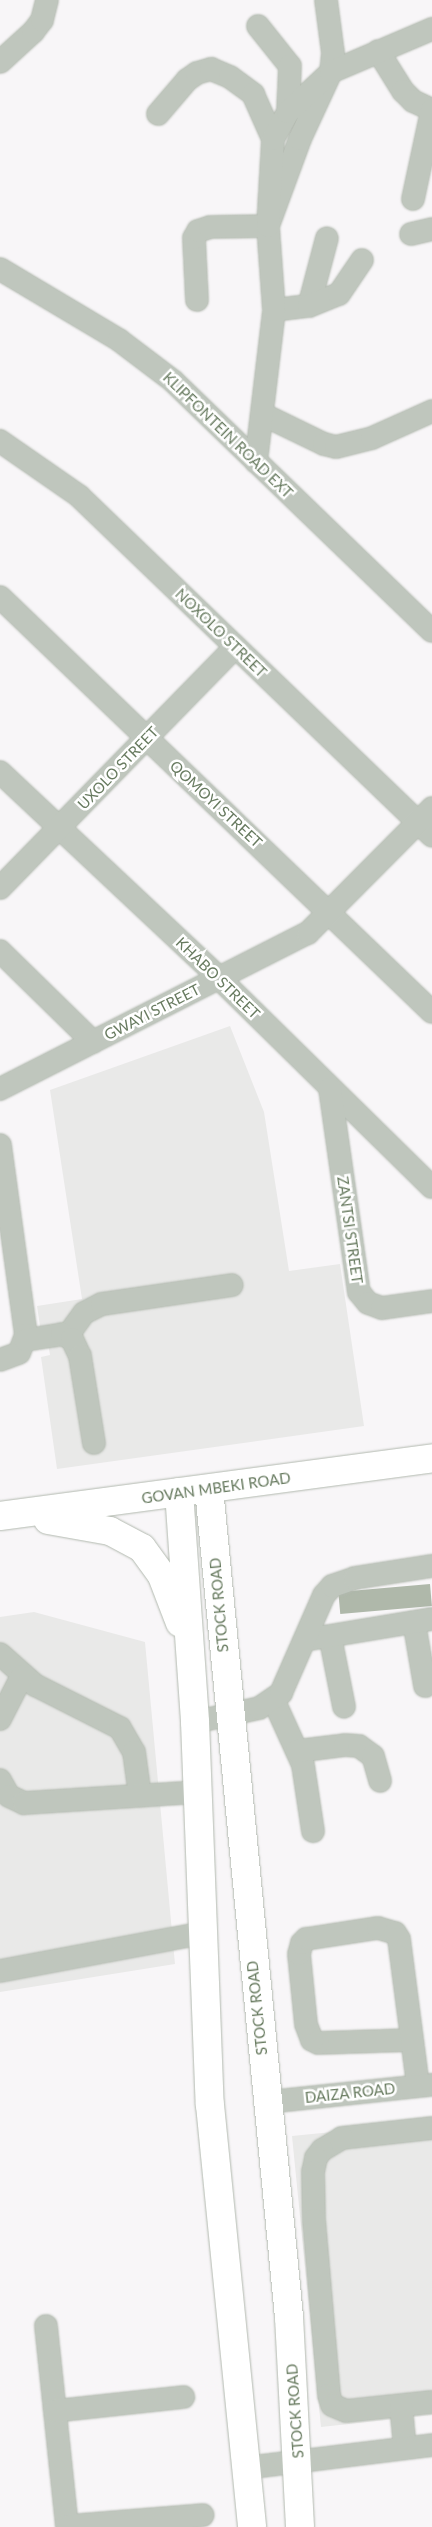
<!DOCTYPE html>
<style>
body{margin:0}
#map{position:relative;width:432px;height:2527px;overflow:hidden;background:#f8f6f8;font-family:Lato,sans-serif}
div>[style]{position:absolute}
.built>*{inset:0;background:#e9e9e8}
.building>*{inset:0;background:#afb8aa;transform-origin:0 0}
.roads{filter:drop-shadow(0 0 1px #b2b9af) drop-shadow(0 0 1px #b2b9af)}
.minor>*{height:22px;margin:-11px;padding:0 11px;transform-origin:11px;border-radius:11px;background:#bfc6bd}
.major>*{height:28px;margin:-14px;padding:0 14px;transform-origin:14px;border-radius:14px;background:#fff}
span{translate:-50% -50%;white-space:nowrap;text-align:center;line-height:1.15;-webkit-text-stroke:5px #fff;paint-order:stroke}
.street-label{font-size:15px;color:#677a5f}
</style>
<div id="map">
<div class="built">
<i style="clip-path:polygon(230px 1026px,264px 1112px,289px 1271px,340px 1264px,364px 1426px,57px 1469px,41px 1357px,50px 1355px,45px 1326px,40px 1326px,37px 1306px,82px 1299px,50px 1090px)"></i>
<i style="clip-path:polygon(34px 1612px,145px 1642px,175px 1964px,0 1992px,0 1617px)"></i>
<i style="clip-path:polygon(432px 2122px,432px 2415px,321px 2427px,292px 2136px)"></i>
</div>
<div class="building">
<i style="left:430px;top:1584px;width:22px;height:92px;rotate:85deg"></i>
</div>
<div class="roads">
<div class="minor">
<i style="left:258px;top:26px;width:51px;rotate:51.3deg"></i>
<i style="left:290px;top:66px;width:46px;rotate:92.5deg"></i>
<i style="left:378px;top:51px;width:47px;rotate:58deg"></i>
<i style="left:403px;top:91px;width:14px;rotate:45deg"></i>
<i style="left:413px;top:101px;width:21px;rotate:25deg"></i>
<i style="left:0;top:62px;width:45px;rotate:-42.3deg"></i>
<i style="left:33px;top:32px;width:15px;rotate:-53deg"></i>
<i style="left:42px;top:20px;width:21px;rotate:-76deg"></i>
<i style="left:158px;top:114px;width:45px;rotate:-49.5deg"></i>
<i style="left:187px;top:80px;width:12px;rotate:-35deg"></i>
<i style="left:197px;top:73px;width:15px;rotate:-16deg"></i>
<i style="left:211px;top:69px;width:21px;rotate:23deg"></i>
<i style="left:230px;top:77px;width:29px;rotate:36deg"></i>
<i style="left:253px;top:94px;width:49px;rotate:66deg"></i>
<i style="left:413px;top:199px;width:91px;rotate:-77.9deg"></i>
<i style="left:411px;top:234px;width:22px;rotate:-13deg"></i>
<i style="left:0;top:269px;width:139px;rotate:30.8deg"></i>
<i style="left:119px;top:340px;width:68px;rotate:37.2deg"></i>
<i style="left:173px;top:381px;width:360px;rotate:44deg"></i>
<i style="left:197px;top:300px;width:62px;rotate:-92.8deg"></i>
<i style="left:194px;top:238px;width:8px;rotate:-60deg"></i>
<i style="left:198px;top:231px;width:13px;rotate:-18deg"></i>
<i style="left:210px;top:227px;width:58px;rotate:-1deg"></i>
<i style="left:268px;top:226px;width:93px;rotate:-69.8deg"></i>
<i style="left:300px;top:139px;width:74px;rotate:-65.2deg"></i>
<i style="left:331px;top:72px;width:19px;rotate:-84deg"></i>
<i style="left:333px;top:53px;width:53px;rotate:-97.5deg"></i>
<i style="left:309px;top:306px;width:70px;rotate:-75.2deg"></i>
<i style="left:274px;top:310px;width:35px;rotate:-7deg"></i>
<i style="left:309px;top:306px;width:32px;rotate:-22deg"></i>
<i style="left:339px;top:294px;width:41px;rotate:-55.9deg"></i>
<i style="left:262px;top:414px;width:69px;rotate:25.8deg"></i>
<i style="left:324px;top:444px;width:12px;rotate:14deg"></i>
<i style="left:336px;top:447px;width:37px;rotate:-14deg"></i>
<i style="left:372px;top:438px;width:66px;rotate:-24.2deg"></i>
<i style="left:0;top:441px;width:96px;rotate:34.8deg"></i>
<i style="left:79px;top:496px;width:490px;rotate:43.9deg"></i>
<i style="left:256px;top:462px;width:153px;rotate:-83.2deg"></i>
<i style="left:274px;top:310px;width:84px;rotate:-94.1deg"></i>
<i style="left:268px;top:226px;width:87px;rotate:-86.7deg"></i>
<i style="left:273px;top:139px;width:31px;rotate:-61deg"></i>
<i style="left:288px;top:112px;width:59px;rotate:-42.9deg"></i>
<i style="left:331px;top:72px;width:110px;rotate:-23.1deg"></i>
<i style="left:0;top:597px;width:599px;rotate:43.85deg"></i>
<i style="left:0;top:772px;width:301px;rotate:43.2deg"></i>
<i style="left:219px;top:978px;width:298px;rotate:44.5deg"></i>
<i style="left:0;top:888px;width:337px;rotate:-45.7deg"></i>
<i style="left:0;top:951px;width:130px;rotate:44.4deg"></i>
<i style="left:0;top:1089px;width:345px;rotate:-26.9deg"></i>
<i style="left:308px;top:933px;width:176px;rotate:-45.2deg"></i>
<i style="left:330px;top:1089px;width:205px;rotate:81.9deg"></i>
<i style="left:359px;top:1292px;width:14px;rotate:51deg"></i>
<i style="left:368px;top:1303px;width:15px;rotate:20deg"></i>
<i style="left:382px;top:1308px;width:50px;rotate:-8deg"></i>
<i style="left:0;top:1145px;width:192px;rotate:82.2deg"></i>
<i style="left:26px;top:1335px;width:19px;rotate:111deg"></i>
<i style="left:19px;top:1353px;width:20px;rotate:160deg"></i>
<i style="left:68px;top:1335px;width:27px;rotate:-54deg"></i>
<i style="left:84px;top:1313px;width:20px;rotate:-27deg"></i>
<i style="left:102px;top:1304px;width:131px;rotate:-8.3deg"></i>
<i style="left:26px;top:1340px;width:36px;rotate:-9deg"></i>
<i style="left:62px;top:1334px;width:11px;rotate:27deg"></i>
<i style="left:72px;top:1339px;width:19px;rotate:65deg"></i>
<i style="left:80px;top:1356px;width:88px;rotate:80.9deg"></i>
<i style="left:414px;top:1622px;width:65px;rotate:80.2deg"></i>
<i style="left:330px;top:1636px;width:72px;rotate:78.8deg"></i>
<i style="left:305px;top:1640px;width:129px;rotate:-9.4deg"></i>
<i style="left:0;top:1654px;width:47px;rotate:41.5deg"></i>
<i style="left:35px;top:1685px;width:95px;rotate:26.8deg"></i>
<i style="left:120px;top:1728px;width:28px;rotate:60deg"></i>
<i style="left:134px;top:1752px;width:44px;rotate:82.2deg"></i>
<i style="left:274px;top:1701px;width:70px;rotate:65.6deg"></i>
<i style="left:303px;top:1765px;width:67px;rotate:81.4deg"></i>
<i style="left:0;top:1719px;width:48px;rotate:-62.9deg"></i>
<i style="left:195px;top:1722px;width:66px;rotate:-12.3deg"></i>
<i style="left:259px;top:1708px;width:27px;rotate:-34deg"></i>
<i style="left:281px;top:1693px;width:107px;rotate:-66.3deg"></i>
<i style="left:324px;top:1595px;width:12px;rotate:-48deg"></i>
<i style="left:332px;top:1586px;width:24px;rotate:-19deg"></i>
<i style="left:355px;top:1578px;width:78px;rotate:-8.9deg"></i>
<i style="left:297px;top:1751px;width:48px;rotate:-7.1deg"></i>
<i style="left:345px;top:1745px;width:14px;rotate:4deg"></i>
<i style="left:359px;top:1746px;width:17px;rotate:36deg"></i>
<i style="left:373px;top:1756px;width:26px;rotate:74deg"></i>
<i style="left:0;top:1780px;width:18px;rotate:61deg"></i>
<i style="left:9px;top:1796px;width:17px;rotate:25deg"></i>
<i style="left:24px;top:1803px;width:175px;rotate:-3.6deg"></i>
<i style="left:0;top:1971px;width:207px;rotate:-10.6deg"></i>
<i style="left:411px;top:2040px;width:93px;rotate:178.2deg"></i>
<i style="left:318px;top:2043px;width:7px;rotate:-153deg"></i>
<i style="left:312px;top:2040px;width:17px;rotate:-111deg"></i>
<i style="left:306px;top:2024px;width:70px;rotate:-95.7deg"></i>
<i style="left:299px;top:1954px;width:11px;rotate:-75deg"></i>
<i style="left:302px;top:1943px;width:6px;rotate:-45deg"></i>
<i style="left:306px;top:1939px;width:73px;rotate:-8.7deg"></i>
<i style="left:378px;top:1928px;width:18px;rotate:16deg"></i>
<i style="left:395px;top:1933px;width:7px;rotate:56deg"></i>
<i style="left:399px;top:1939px;width:148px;rotate:82.6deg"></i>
<i style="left:268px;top:2102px;width:164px;rotate:-6deg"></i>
<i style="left:432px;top:2128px;width:91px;rotate:173.7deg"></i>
<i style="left:342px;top:2138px;width:23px;rotate:149deg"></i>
<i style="left:322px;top:2150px;width:10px;rotate:127deg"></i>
<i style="left:316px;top:2158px;width:14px;rotate:102deg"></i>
<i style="left:313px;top:2172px;width:48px;rotate:88.8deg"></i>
<i style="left:314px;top:2220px;width:176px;rotate:85.1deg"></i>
<i style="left:329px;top:2395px;width:10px;rotate:73deg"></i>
<i style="left:332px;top:2405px;width:15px;rotate:23deg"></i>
<i style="left:346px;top:2411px;width:86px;rotate:-6deg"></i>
<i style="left:46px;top:2326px;width:202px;rotate:84deg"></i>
<i style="left:401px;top:2406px;width:42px;rotate:84.6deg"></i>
<i style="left:55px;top:2411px;width:129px;rotate:-6.2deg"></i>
<i style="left:245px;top:2468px;width:188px;rotate:-7deg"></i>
<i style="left:67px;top:2526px;width:136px;rotate:-4.6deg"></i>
</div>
<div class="major">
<i style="left:209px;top:1489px;width:832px;rotate:84.48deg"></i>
<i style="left:289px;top:2317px;width:210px;rotate:87deg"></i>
<i style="left:179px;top:1492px;width:231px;rotate:86deg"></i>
<i style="left:195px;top:1722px;width:383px;rotate:87.8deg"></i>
<i style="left:210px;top:2105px;width:424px;rotate:84.3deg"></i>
<i style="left:0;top:1516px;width:436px;rotate:-7.6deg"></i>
<i style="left:48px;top:1520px;width:63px;rotate:10.1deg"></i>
<i style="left:110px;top:1531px;width:36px;rotate:28deg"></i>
<i style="left:142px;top:1548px;width:34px;rotate:54deg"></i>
<i style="left:162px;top:1576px;width:50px;rotate:69deg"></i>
</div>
</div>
<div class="street-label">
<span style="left:228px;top:435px;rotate:44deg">KLIPFONTEIN ROAD EXT</span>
<span style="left:221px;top:633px;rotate:44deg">NOXOLO STREET</span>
<span style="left:118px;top:768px;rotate:-46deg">UXOLO STREET</span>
<span style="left:216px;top:804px;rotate:43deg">QOMOYI STREET</span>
<span style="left:218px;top:978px;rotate:44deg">KHABO STREET</span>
<span style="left:152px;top:1012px;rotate:-27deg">GWAYI STREET</span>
<span style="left:350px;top:1230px;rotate:82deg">ZANTSI STREET</span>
<span style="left:216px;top:1488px;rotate:-8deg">GOVAN MBEKI ROAD</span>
<span style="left:219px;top:1605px;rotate:-95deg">STOCK ROAD</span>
<span style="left:257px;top:2008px;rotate:-96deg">STOCK ROAD</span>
<span style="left:350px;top:2093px;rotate:-6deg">DAIZA ROAD</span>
<span style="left:295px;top:2411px;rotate:-94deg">STOCK ROAD</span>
</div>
</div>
